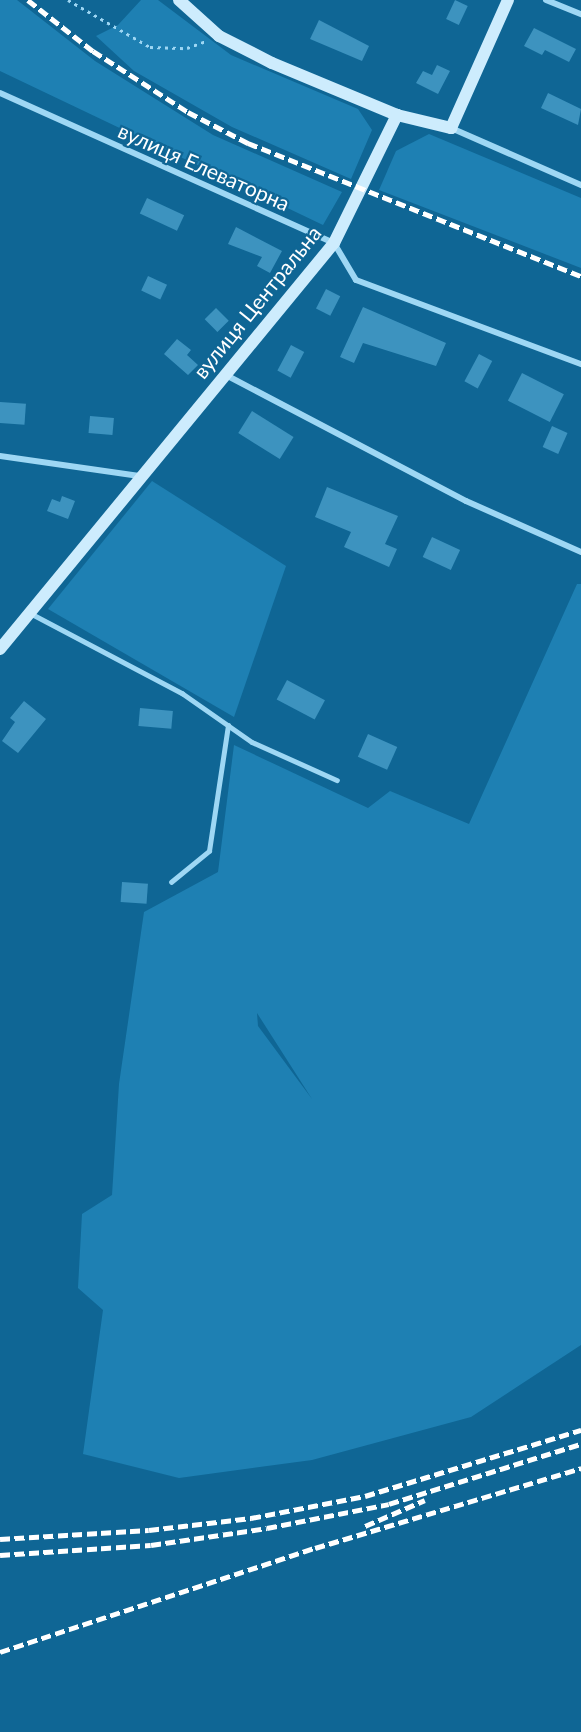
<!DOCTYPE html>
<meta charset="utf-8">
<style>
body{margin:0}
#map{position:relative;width:581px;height:1732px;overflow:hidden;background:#0f6695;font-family:Lato,sans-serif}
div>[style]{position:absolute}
.green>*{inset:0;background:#1e80b3}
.building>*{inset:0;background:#3d93bf;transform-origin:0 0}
.path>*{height:3px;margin-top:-1.5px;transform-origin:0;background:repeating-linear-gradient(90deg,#9ed7f4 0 3px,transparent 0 7.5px)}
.lane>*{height:4.5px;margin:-2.25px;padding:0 2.25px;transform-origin:2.25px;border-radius:2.25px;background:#9ed7f4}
.street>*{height:6px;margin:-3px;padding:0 3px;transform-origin:3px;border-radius:3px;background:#9ed7f4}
.secondary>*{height:12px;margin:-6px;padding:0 6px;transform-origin:6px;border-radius:6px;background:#cdecfd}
.rail>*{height:4.5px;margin-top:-2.25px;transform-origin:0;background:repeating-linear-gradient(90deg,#fff 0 10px,transparent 0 14.5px)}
span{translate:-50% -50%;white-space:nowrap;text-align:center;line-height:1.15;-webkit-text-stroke:4.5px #0f6695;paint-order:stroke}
.street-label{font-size:21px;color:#fff}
</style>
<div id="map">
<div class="green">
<i style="clip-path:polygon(0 0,17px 0,95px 61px,213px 135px,342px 192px,323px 225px,0 71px)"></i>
<i style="clip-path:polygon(141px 0,158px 0,231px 55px,358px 109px,372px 130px,351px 179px,232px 127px,134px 71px,96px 36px,118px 25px)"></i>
<i style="clip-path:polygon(429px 134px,581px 198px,581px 268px,379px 190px,396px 151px)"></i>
<i style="clip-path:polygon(152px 481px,286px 566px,234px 717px,48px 609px)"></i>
<i style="clip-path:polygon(evenodd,577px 584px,581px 584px,581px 1345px,471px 1417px,312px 1460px,179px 1478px,83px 1454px,103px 1310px,78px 1288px,82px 1214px,112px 1195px,119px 1084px,144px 912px,218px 872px,234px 745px,368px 808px,390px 791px,469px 824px,577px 584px,257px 1013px,312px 1099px,258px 1026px,257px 1013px)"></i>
</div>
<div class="building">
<i style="left:455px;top:0;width:14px;height:21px;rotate:25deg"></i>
<i style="clip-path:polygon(319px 20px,369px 46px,362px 61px,310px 39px)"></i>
<i style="clip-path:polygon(534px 28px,576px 49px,569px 62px,545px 50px,542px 55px,524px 46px)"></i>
<i style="clip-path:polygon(437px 65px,450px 71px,438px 94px,416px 83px,423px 71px,432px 75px)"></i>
<i style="clip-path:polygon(548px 93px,581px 109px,578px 125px,541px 108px)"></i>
<i style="left:147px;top:198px;width:41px;height:17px;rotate:25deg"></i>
<i style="clip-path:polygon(236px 227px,282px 251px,270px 273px,257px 266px,262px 257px,228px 244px)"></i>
<i style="left:148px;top:276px;width:21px;height:16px;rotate:25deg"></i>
<i style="left:326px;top:289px;width:16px;height:22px;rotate:27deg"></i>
<i style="clip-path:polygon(363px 307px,446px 343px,436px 366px,363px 343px,354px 363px,340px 357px)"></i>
<i style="left:216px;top:308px;width:18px;height:16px;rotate:45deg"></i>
<i style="clip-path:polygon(177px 339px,191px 350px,187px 355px,198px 365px,188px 375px,164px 354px)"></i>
<i style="left:291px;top:345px;width:15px;height:29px;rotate:28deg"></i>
<i style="left:479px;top:354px;width:15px;height:31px;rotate:28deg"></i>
<i style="left:522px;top:373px;width:47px;height:31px;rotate:27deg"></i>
<i style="left:0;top:402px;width:26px;height:21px;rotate:4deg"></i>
<i style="left:252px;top:411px;width:49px;height:26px;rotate:32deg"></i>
<i style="left:90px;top:416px;width:24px;height:17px;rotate:5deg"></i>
<i style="left:552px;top:426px;width:17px;height:23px;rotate:24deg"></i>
<i style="clip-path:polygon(327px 487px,398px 516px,385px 544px,397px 549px,389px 567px,344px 547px,351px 532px,315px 517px)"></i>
<i style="clip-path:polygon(62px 496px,75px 501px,68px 519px,47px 511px,52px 499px,60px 502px)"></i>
<i style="left:432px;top:537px;width:31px;height:22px;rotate:25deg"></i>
<i style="left:287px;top:680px;width:43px;height:22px;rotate:28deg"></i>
<i style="clip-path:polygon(24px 701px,46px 719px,18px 753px,2px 741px,15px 722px,10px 718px)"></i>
<i style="left:140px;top:708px;width:33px;height:18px;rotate:5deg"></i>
<i style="left:368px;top:734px;width:32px;height:25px;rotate:24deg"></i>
<i style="left:122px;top:882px;width:26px;height:20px;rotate:4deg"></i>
</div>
<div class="path">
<i style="left:68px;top:0;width:95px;rotate:29.8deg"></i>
<i style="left:150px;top:47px;width:37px;rotate:2deg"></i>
<i style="left:187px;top:48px;width:20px;rotate:-20deg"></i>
</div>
<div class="lane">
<i style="left:32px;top:614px;width:170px;rotate:27.8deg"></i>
<i style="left:182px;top:693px;width:85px;rotate:35deg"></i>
<i style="left:252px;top:742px;width:93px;rotate:24.1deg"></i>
<i style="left:171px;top:882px;width:49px;rotate:-39.2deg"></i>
<i style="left:209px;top:851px;width:127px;rotate:-81.4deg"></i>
</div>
<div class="street">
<i style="left:546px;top:0;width:38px;rotate:22deg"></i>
<i style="left:0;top:93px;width:366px;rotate:24.2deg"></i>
<i style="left:334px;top:243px;width:43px;rotate:59.3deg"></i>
<i style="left:356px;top:280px;width:240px;rotate:20.5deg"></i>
<i style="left:451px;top:128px;width:142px;rotate:23.7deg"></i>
<i style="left:224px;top:374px;width:273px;rotate:27.7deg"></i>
<i style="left:466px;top:501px;width:126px;rotate:23.9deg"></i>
<i style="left:0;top:456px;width:139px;rotate:8.2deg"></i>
</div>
<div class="secondary">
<i style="left:179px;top:0;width:54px;rotate:42deg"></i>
<i style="left:219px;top:36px;width:59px;rotate:27deg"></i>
<i style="left:272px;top:63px;width:135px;rotate:22.6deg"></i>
<i style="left:397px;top:115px;width:56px;rotate:13.5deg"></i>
<i style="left:451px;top:128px;width:140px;rotate:-66deg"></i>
<i style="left:0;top:649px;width:526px;rotate:-50.56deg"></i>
<i style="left:334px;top:243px;width:143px;rotate:-63.8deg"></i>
</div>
<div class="rail">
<i style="left:28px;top:0;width:83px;rotate:38.1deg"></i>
<i style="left:93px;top:51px;width:113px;rotate:32.7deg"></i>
<i style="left:188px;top:112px;width:68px;rotate:27.3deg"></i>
<i style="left:248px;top:143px;width:359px;rotate:21.8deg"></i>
<i style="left:365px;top:1526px;width:65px;rotate:-23.4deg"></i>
<i style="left:0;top:1539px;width:149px;rotate:-3.5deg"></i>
<i style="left:149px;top:1530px;width:103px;rotate:-6.7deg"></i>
<i style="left:251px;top:1518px;width:116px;rotate:-10.9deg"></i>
<i style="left:365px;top:1496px;width:226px;rotate:-17deg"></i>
<i style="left:0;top:1555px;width:151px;rotate:-3.8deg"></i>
<i style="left:151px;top:1545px;width:117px;rotate:-8.3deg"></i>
<i style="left:267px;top:1528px;width:124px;rotate:-11.1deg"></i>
<i style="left:389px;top:1504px;width:201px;rotate:-17.4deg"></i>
<i style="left:0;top:1652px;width:332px;rotate:-18.3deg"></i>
<i style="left:315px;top:1548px;width:278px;rotate:-16.7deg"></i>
</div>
<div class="street-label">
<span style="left:204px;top:167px;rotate:24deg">вулиця Елеваторна</span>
<span style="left:257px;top:302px;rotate:-51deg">вулиця Центральна</span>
</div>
</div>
